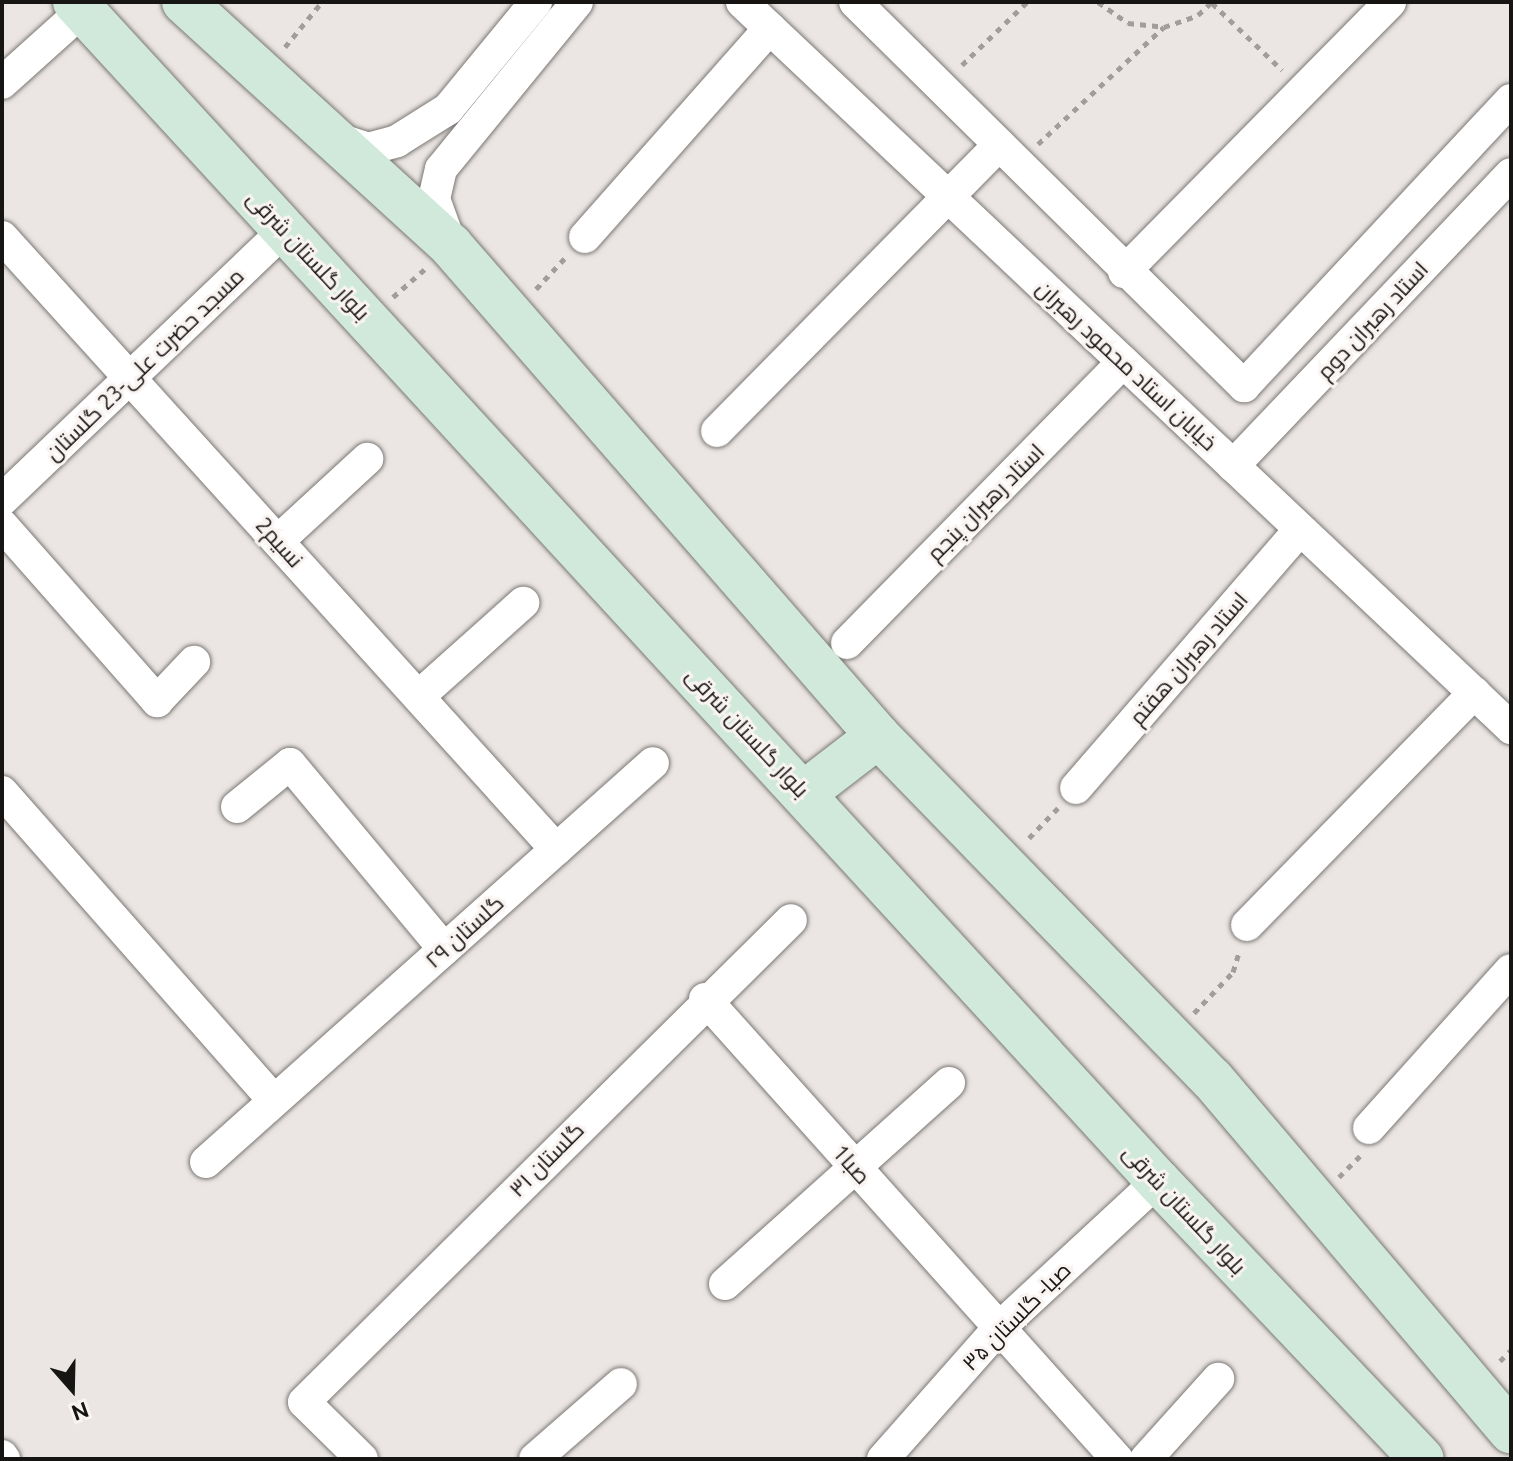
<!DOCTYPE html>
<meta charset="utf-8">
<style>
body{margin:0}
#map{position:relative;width:1513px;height:1461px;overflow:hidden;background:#ebe6e3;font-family:Ubuntu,Cairo,sans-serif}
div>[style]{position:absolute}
.path>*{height:5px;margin-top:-2.5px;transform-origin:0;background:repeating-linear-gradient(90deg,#a19d9a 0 6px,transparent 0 12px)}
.roads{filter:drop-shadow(0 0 2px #7b7774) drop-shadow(0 0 2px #7b7774)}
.street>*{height:32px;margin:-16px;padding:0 16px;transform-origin:16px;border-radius:16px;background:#fff}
.secondary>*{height:44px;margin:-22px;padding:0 22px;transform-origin:22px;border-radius:22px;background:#d0e9da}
span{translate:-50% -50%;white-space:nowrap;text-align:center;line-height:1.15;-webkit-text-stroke:6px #f9f3f1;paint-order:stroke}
.street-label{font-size:22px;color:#171514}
.frame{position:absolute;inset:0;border:4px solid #171514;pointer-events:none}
.north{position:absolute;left:32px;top:1349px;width:80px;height:80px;-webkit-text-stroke:6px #f9f3f1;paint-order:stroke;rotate:160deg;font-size:22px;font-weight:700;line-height:32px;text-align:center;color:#171514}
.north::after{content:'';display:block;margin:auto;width:28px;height:36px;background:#171514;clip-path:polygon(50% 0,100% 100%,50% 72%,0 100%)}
</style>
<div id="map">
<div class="path">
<i style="left:1098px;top:2px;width:37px;rotate:35deg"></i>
<i style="left:1128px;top:23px;width:36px;rotate:6deg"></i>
<i style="left:1164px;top:27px;width:36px;rotate:-19deg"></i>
<i style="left:1198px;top:15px;width:19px;rotate:-43deg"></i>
<i style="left:1212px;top:3px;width:97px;rotate:43.7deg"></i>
<i style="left:285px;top:47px;width:58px;rotate:-50.6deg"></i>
<i style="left:962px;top:65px;width:91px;rotate:-44.1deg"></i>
<i style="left:1038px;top:144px;width:172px;rotate:-42.9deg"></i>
<i style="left:536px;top:289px;width:42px;rotate:-46.9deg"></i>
<i style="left:393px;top:297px;width:43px;rotate:-41.2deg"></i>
<i style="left:1029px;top:838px;width:42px;rotate:-46deg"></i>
<i style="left:1194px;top:1013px;width:57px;rotate:-46.4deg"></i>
<i style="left:1233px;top:972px;width:21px;rotate:-73deg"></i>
<i style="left:1339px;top:1177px;width:30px;rotate:-45deg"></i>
<i style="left:1500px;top:1361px;width:16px;rotate:-45deg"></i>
</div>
<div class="roads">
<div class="street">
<i style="left:742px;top:2px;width:1058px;rotate:43.35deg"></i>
<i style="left:855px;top:2px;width:547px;rotate:44.63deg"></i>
<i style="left:1244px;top:386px;width:391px;rotate:-47deg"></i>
<i style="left:2px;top:83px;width:109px;rotate:-42deg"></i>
<i style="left:341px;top:140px;width:28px;rotate:18deg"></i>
<i style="left:368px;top:149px;width:30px;rotate:-15deg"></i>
<i style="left:397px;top:141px;width:60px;rotate:-32.1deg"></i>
<i style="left:448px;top:109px;width:139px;rotate:-50.6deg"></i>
<i style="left:2px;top:237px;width:826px;rotate:47.85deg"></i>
<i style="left:585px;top:237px;width:279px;rotate:-48.5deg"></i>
<i style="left:450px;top:243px;width:47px;rotate:-110deg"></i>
<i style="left:434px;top:199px;width:31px;rotate:-77deg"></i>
<i style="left:441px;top:169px;width:215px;rotate:-50.8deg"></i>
<i style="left:1124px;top:272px;width:379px;rotate:-45.4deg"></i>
<i style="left:717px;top:431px;width:402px;rotate:-45.4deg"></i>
<i style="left:1233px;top:466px;width:403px;rotate:-46.4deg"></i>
<i style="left:2px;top:500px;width:393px;rotate:-43.7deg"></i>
<i style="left:2px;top:525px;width:235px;rotate:48.6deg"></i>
<i style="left:157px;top:701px;width:54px;rotate:-46.5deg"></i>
<i style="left:279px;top:540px;width:120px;rotate:-42.6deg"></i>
<i style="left:847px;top:643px;width:394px;rotate:-45.5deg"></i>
<i style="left:419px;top:696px;width:140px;rotate:-41.8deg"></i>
<i style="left:1076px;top:788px;width:342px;rotate:-49.1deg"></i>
<i style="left:2px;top:792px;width:411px;rotate:48.6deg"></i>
<i style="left:237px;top:807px;width:68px;rotate:-39.1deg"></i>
<i style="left:290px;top:764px;width:241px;rotate:50.2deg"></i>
<i style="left:1247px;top:925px;width:325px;rotate:-45.6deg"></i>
<i style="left:705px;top:999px;width:618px;rotate:48.15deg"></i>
<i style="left:1369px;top:1128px;width:212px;rotate:-48.1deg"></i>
<i style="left:206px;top:1162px;width:599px;rotate:-41.75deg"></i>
<i style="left:725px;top:1284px;width:301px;rotate:-41.9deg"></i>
<i style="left:2px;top:1456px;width:4px;rotate:56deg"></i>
<i style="left:362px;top:1459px;width:81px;rotate:-135.5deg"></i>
<i style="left:304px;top:1402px;width:685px;rotate:-44.7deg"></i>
<i style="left:535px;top:1459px;width:114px;rotate:-41.1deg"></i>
<i style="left:883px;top:1459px;width:175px;rotate:-48.5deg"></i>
<i style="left:999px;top:1328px;width:217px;rotate:-42.8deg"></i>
<i style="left:1146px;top:1459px;width:108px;rotate:-48deg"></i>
</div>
<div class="secondary">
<i style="left:75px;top:2px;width:1601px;rotate:47.43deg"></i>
<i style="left:1158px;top:1181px;width:383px;rotate:46.5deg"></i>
<i style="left:184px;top:2px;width:362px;rotate:42.4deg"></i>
<i style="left:451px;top:246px;width:650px;rotate:48.93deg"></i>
<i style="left:878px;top:736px;width:479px;rotate:45.8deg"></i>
<i style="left:1212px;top:1079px;width:462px;rotate:49.7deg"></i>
<i style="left:804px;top:793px;width:93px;rotate:-37.6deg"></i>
</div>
</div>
<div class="street-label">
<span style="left:309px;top:255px;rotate:47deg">بلوار گلستان شرقی</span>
<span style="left:1372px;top:320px;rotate:-47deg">استاد رهبران دوم</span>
<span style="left:144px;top:364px;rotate:-44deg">مسجد حضرت علی-23 گلستان</span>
<span style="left:1127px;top:365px;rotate:43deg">خیابان استاد محمود رهبران</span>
<span style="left:985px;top:502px;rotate:-45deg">استاد رهبران پنجم</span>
<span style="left:280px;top:542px;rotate:48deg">نسیم2</span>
<span style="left:1188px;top:658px;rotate:-49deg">استاد رهبران هفتم</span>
<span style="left:748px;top:732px;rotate:47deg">بلوار گلستان شرقی</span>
<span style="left:464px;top:931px;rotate:-42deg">گلستان ۲۹</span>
<span style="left:546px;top:1159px;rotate:-45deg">گلستان ۳۱</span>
<span style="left:852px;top:1164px;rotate:48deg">صبا1</span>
<span style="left:1185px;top:1209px;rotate:47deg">بلوار گلستان شرقی</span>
<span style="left:1016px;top:1316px;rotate:-45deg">صبا- گلستان ۳۵</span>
</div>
<div class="frame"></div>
<div class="north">N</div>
</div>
